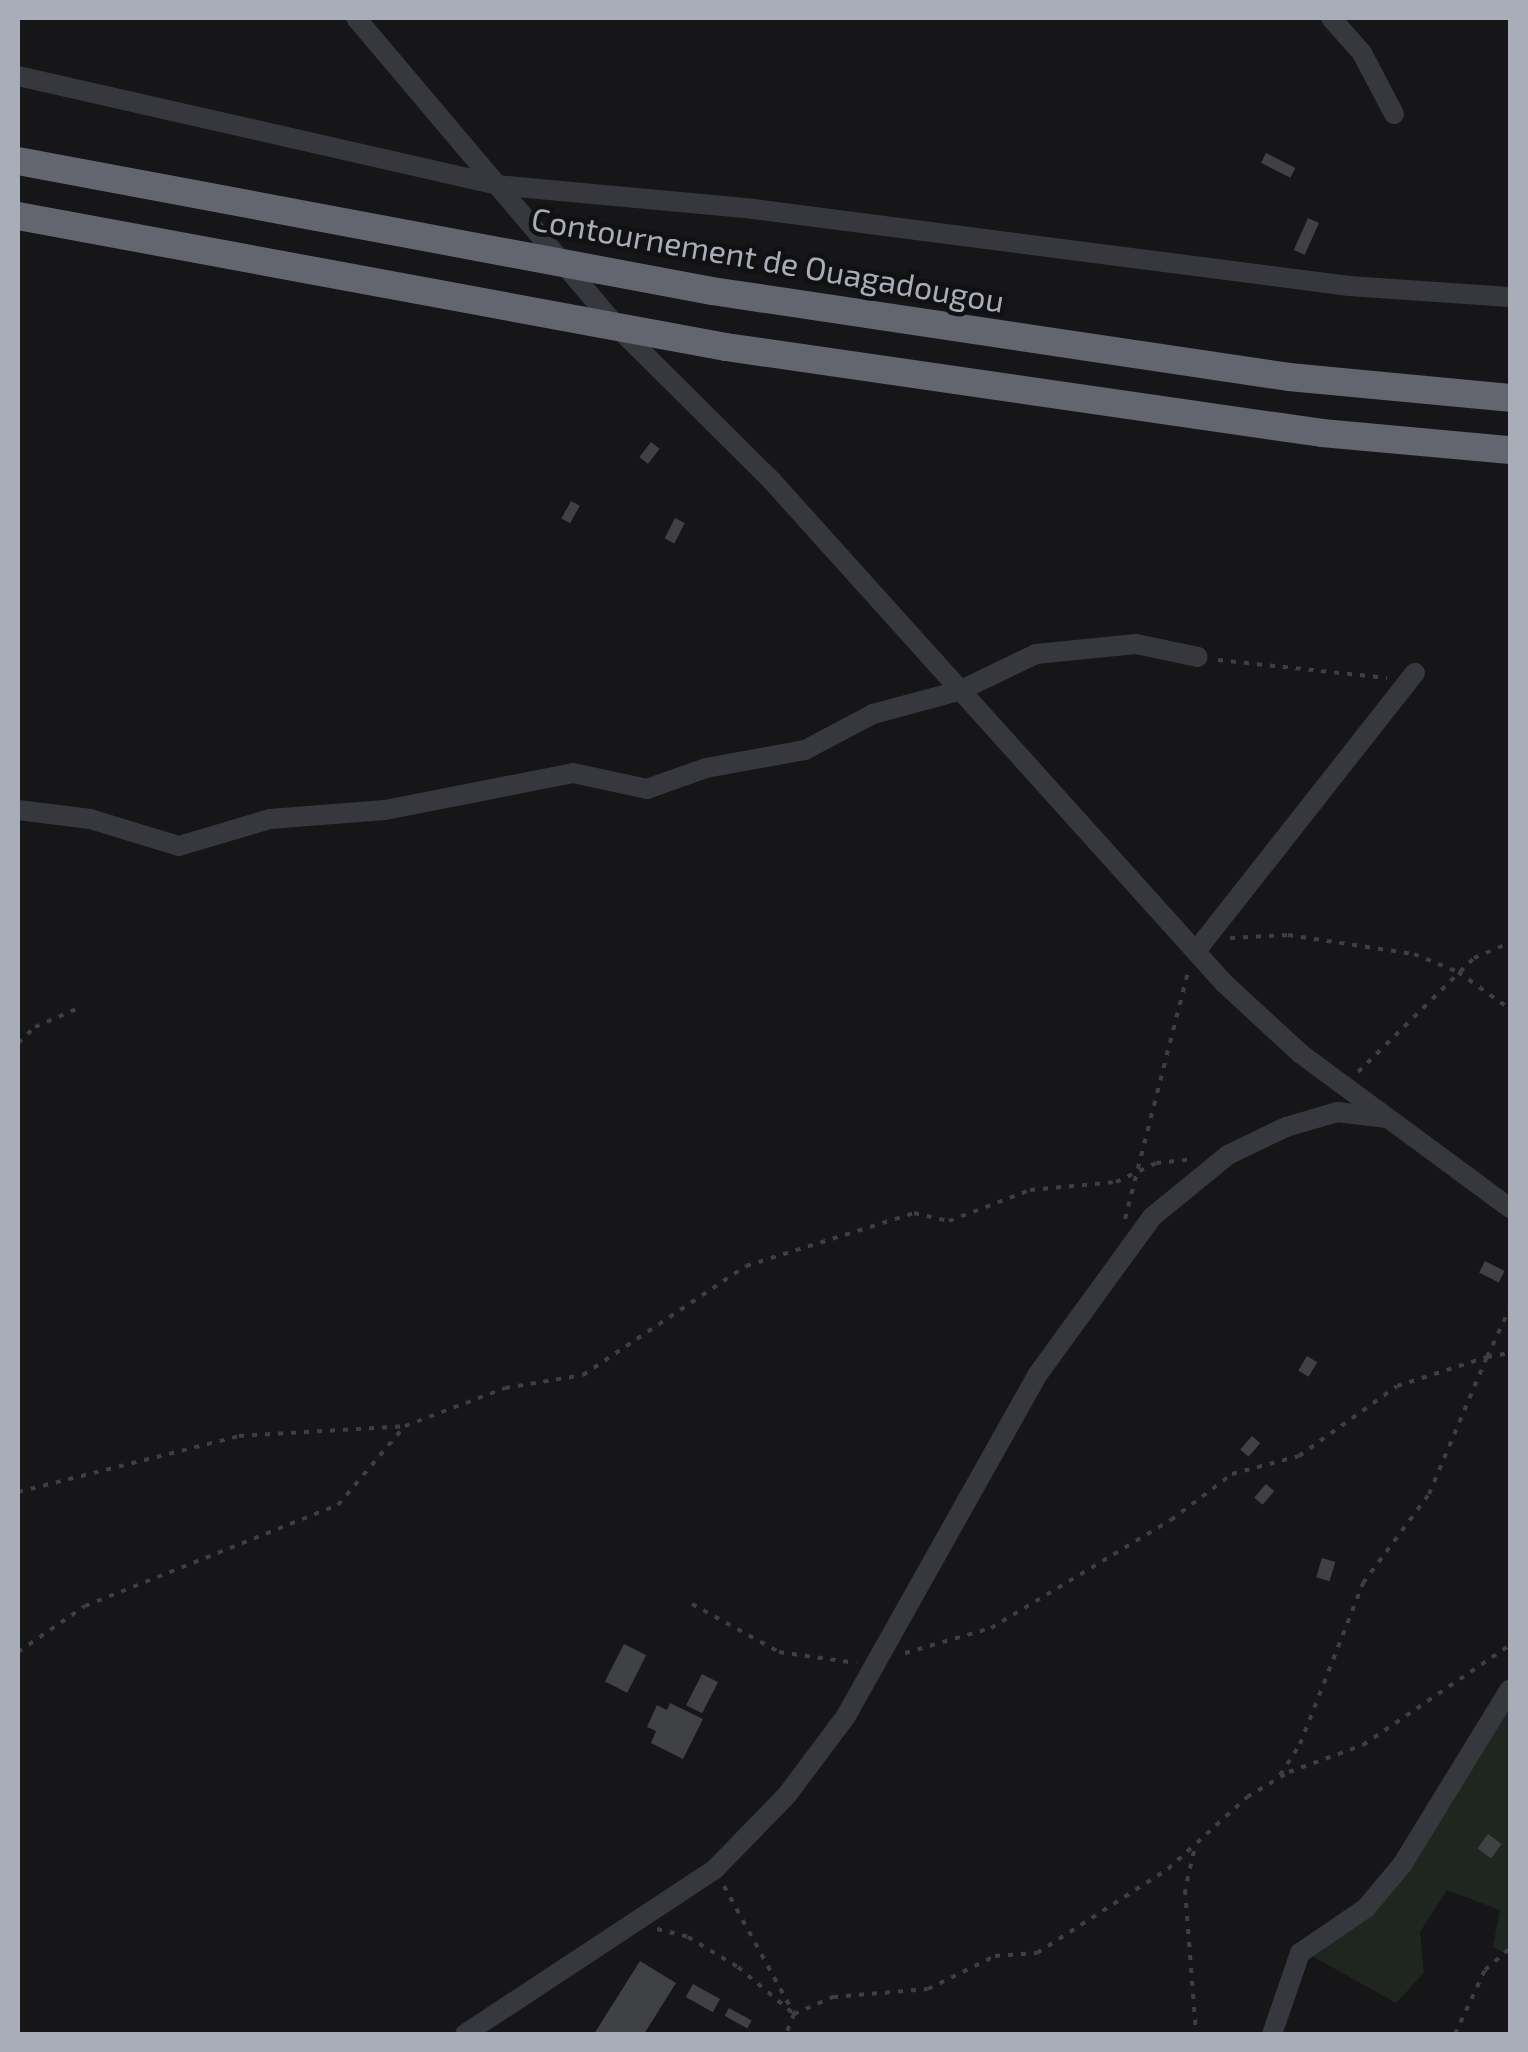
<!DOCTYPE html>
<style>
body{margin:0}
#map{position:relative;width:1528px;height:2052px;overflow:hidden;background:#161618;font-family:"Exo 2",sans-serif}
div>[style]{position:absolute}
.green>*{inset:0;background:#1e261f}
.building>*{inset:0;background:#404145;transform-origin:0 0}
.path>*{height:4px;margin-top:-2px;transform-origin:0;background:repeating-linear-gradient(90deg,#3d3f44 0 5px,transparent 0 13px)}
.minor>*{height:20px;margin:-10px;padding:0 10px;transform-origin:10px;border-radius:10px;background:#37383d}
.highway>*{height:28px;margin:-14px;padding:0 14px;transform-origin:14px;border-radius:14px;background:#63666e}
span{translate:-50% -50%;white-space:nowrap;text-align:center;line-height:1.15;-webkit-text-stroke:9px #111113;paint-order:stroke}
.street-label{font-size:32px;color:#a8adb8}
.frame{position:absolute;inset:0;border:20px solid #a8adb8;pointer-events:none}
</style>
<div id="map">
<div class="green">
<i style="clip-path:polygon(1510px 1679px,1510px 1956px,1493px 1947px,1500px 1910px,1447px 1890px,1420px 1932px,1424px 1973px,1396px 2003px,1305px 1952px,1356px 1914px,1397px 1862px)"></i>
</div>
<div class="building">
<i style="left:1266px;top:153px;width:33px;height:11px;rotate:27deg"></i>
<i style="left:1308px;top:218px;width:12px;height:35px;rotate:24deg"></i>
<i style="left:651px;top:442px;width:11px;height:19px;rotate:38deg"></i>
<i style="left:571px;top:501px;width:10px;height:20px;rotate:29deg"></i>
<i style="left:675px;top:518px;width:11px;height:23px;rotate:27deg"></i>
<i style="left:1485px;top:1261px;width:22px;height:13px;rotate:27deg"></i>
<i style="left:1307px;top:1356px;width:12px;height:17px;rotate:31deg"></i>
<i style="left:1252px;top:1436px;width:11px;height:18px;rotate:41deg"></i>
<i style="left:1266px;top:1484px;width:11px;height:18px;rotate:41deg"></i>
<i style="left:1322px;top:1558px;width:14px;height:20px;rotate:17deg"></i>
<i style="left:624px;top:1644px;width:25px;height:42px;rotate:27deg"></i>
<i style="left:702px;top:1674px;width:18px;height:35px;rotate:27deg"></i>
<i style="clip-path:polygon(670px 1703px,703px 1719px,683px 1759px,651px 1743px,656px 1731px,647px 1727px,657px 1705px,667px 1710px)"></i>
<i style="left:1488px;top:1834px;width:17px;height:18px;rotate:36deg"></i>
<i style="clip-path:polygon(640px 1961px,676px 1983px,644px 2034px,594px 2034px)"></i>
<i style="left:693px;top:1984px;width:31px;height:15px;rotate:29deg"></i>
<i style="left:729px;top:2008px;width:26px;height:9px;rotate:29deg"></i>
</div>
<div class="path">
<i style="left:1218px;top:660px;width:170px;rotate:6.1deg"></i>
<i style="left:1230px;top:938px;width:58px;rotate:-3deg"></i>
<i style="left:1288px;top:935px;width:127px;rotate:8.6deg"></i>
<i style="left:1414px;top:954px;width:48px;rotate:22.2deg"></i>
<i style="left:1458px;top:972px;width:64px;rotate:35.4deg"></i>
<i style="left:18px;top:1043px;width:23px;rotate:-43deg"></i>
<i style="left:35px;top:1027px;width:50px;rotate:-23.5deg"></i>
<i style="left:1358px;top:1072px;width:163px;rotate:-44.5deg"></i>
<i style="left:1474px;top:958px;width:39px;rotate:-23deg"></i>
<i style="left:1125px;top:1219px;width:255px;rotate:-75.7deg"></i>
<i style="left:18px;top:1492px;width:228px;rotate:-14.2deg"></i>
<i style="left:239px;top:1436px;width:166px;rotate:-3.4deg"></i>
<i style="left:405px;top:1426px;width:107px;rotate:-20.8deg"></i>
<i style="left:505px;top:1388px;width:79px;rotate:-9.5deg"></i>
<i style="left:583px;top:1375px;width:196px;rotate:-33.8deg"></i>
<i style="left:746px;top:1266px;width:176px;rotate:-17.5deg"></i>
<i style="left:914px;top:1213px;width:36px;rotate:13deg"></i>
<i style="left:949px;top:1221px;width:87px;rotate:-20.9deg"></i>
<i style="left:1030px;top:1190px;width:86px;rotate:-5.3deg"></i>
<i style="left:1116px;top:1182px;width:44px;rotate:-25.4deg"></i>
<i style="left:1156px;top:1163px;width:37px;rotate:-6deg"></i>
<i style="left:692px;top:1604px;width:99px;rotate:28.9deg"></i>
<i style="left:779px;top:1652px;width:78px;rotate:8.1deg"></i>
<i style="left:18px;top:1652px;width:81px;rotate:-34.5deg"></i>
<i style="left:85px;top:1606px;width:272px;rotate:-21.8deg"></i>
<i style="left:338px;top:1505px;width:101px;rotate:-49.8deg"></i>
<i style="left:905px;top:1653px;width:90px;rotate:-16.2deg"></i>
<i style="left:991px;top:1628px;width:210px;rotate:-31deg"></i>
<i style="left:1171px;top:1520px;width:76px;rotate:-37deg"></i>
<i style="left:1232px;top:1474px;width:69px;rotate:-15deg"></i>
<i style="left:1299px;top:1456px;width:120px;rotate:-35.5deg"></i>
<i style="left:1397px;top:1386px;width:95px;rotate:-17.9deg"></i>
<i style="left:1487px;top:1357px;width:54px;rotate:-64.9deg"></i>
<i style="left:1280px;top:1775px;width:37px;rotate:-57deg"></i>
<i style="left:1300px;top:1744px;width:173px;rotate:-68.6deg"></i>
<i style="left:1363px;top:1583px;width:111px;rotate:-53.4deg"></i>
<i style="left:1429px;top:1494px;width:149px;rotate:-67.1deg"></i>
<i style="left:1487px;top:1357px;width:23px;rotate:-10deg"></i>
<i style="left:1194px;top:1851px;width:40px;rotate:103deg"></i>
<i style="left:1185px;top:1890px;width:144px;rotate:85.6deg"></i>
<i style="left:724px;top:1886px;width:146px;rotate:61.3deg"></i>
<i style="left:794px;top:2014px;width:22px;rotate:112deg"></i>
<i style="left:657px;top:1929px;width:32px;rotate:14deg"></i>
<i style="left:688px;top:1937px;width:58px;rotate:31deg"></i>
<i style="left:738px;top:1967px;width:73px;rotate:40deg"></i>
<i style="left:794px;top:2014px;width:43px;rotate:-23.6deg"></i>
<i style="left:833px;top:1997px;width:95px;rotate:-4.8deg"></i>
<i style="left:928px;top:1989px;width:75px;rotate:-26.2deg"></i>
<i style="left:995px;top:1956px;width:42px;rotate:-4.1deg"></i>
<i style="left:1037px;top:1953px;width:156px;rotate:-32.7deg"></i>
<i style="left:1168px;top:1869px;width:107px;rotate:-42.3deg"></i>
<i style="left:1247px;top:1797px;width:49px;rotate:-30.8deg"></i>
<i style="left:1289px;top:1772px;width:79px;rotate:-20deg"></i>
<i style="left:1363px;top:1745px;width:178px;rotate:-34.2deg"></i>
<i style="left:1455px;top:2034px;width:71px;rotate:-64.9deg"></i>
<i style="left:1485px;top:1970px;width:33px;rotate:-41deg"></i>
</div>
<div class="minor">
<i style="left:356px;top:18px;width:407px;rotate:49.8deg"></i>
<i style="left:619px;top:329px;width:216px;rotate:44.8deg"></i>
<i style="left:772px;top:481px;width:676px;rotate:48deg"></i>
<i style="left:1224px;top:983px;width:105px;rotate:42.7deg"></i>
<i style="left:1301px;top:1054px;width:260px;rotate:36.4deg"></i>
<i style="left:1331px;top:18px;width:47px;rotate:48.5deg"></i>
<i style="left:1362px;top:53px;width:69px;rotate:62.3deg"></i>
<i style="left:18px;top:76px;width:490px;rotate:12.8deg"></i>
<i style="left:496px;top:185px;width:258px;rotate:5.3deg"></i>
<i style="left:753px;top:209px;width:601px;rotate:7.36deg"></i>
<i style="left:1349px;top:286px;width:161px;rotate:3.9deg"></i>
<i style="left:18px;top:810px;width:73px;rotate:7.1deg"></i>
<i style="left:90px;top:819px;width:93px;rotate:16.9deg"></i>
<i style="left:179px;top:846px;width:95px;rotate:-16.5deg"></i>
<i style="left:270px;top:819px;width:115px;rotate:-4.5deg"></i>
<i style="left:385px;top:810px;width:192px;rotate:-11.1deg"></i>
<i style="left:573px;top:773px;width:76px;rotate:12.2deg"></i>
<i style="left:647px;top:789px;width:63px;rotate:-19.6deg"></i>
<i style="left:706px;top:768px;width:101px;rotate:-10.3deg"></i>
<i style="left:805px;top:750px;width:77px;rotate:-27.9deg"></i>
<i style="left:873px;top:714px;width:89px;rotate:-15deg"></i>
<i style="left:959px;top:691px;width:85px;rotate:-25.7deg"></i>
<i style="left:1036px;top:654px;width:100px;rotate:-5.7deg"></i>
<i style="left:1136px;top:644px;width:63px;rotate:11.8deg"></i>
<i style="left:1196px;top:951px;width:354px;rotate:-51.8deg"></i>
<i style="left:465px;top:2034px;width:300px;rotate:-33.4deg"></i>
<i style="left:715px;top:1869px;width:103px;rotate:-45.8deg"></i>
<i style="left:787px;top:1795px;width:99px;rotate:-53.2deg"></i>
<i style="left:846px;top:1716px;width:392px;rotate:-60.7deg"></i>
<i style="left:1038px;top:1374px;width:194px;rotate:-54deg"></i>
<i style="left:1152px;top:1217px;width:98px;rotate:-39.2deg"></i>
<i style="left:1228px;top:1155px;width:64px;rotate:-25.8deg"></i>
<i style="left:1286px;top:1127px;width:53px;rotate:-16.4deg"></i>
<i style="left:1337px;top:1112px;width:48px;rotate:7.1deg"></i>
<i style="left:1272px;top:2034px;width:86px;rotate:-70.9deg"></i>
<i style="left:1300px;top:1953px;width:80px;rotate:-34.3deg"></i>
<i style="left:1366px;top:1908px;width:56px;rotate:-50.1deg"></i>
<i style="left:1402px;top:1865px;width:206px;rotate:-58.5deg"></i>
</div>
<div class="highway">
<i style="left:18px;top:161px;width:706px;rotate:10.61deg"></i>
<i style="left:712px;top:291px;width:583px;rotate:8.48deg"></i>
<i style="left:1289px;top:377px;width:222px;rotate:5.4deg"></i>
<i style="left:18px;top:216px;width:720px;rotate:10.48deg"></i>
<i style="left:726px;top:347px;width:602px;rotate:8.21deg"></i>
<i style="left:1322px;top:433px;width:189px;rotate:5.2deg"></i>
</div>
<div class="street-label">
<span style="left:768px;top:259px;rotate:10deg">Contournement de Ouagadougou</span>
</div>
<div class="frame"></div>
</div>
